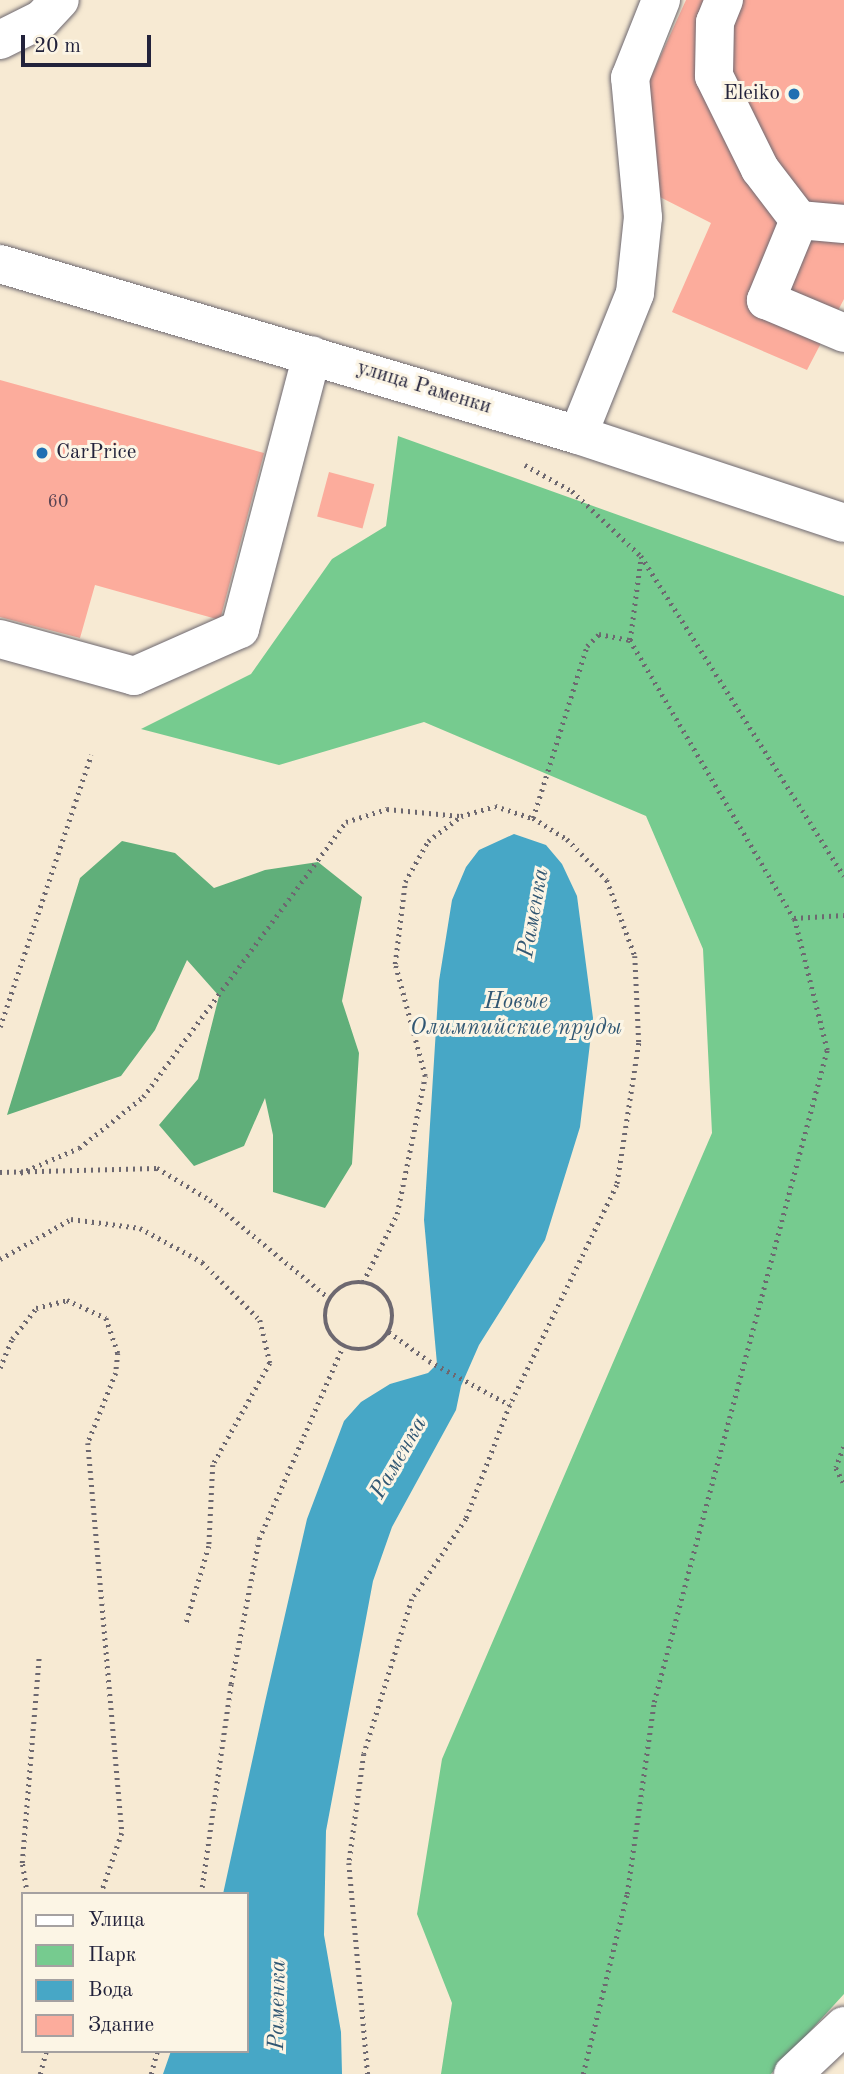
<!DOCTYPE html>
<meta charset="utf-8">
<style>
body{margin:0}
#map{position:relative;width:844px;height:2074px;overflow:hidden;background:#f7ead3;font-family:"Old Standard TT",serif}
div>[style]{position:absolute}
.green>*{inset:0;background:#76cb8f}
.forest>*{inset:0;background:#60af7a}
.water>*{inset:0;background:#47a7c6}
.building>*{inset:0;background:#fcac9c;transform-origin:0 0}
.path>*{height:4.5px;margin-top:-2.25px;transform-origin:0;background:repeating-linear-gradient(90deg,#6d6870 0 2px,transparent 0 7px)}
.path>.ring{margin:-2.25px;padding:0;box-sizing:content-box;background:none;border:4.5px solid #6d6870;border-radius:50%}
.roads{filter:drop-shadow(0 0 2px #6d6870) drop-shadow(0 0 2px #6d6870)}
.minor>*{height:38px;margin:-19px;padding:0 19px;transform-origin:19px;border-radius:19px;background:#fff}
.dots>*{width:19px;height:19px;translate:-50% -50%;box-sizing:border-box;border:4px solid #fcf5e5;border-radius:50%}
span{translate:-50% -50%;white-space:nowrap;text-align:center;line-height:1.15;-webkit-text-stroke:6px #fcf5e5;paint-order:stroke}
.number-label{font-size:18px;color:#584453}
.number-label span{-webkit-text-stroke-width:0}
.poi-label{font-size:21px;color:#22223b}
.right{translate:-100% -50%;text-align:right}
.left{translate:0 -50%;text-align:left}
.street-label{font-size:21px;color:#22223b}
.water-label{font-size:23px;color:#315773;font-style:italic}
.legend{position:absolute;left:21px;top:1892px;width:228px;height:161px;box-sizing:border-box;background:#fcf5e5;border:2px solid #a5a1a1;margin:0;padding:9px 12px;list-style:none;font-size:21px;color:#22223b}
.legend li{display:flex;align-items:center;gap:14px;height:35px}
.legend b{width:35px;border:2px solid #a5a1a1}
.scale{position:absolute;left:21px;top:35px;width:130px;height:32px;box-sizing:border-box;border:4px solid #22223b;border-top:0;padding-left:9px;font-size:21px;line-height:24px;white-space:nowrap;color:#22223b;-webkit-text-stroke:5px #fcf5e5;paint-order:stroke}
</style>
<div id="map">
<div class="green">
<i style="clip-path:polygon(398px 436px,844px 596px,844px 1994px,771px 2074px,441px 2074px,452px 2003px,417px 1914px,442px 1759px,712px 1133px,703px 949px,646px 816px,424px 722px,279px 765px,141px 729px,251px 674px,332px 559px,386px 526px)"></i>
</div>
<div class="forest">
<i style="clip-path:polygon(122px 841px,175px 853px,214px 888px,265px 870px,318px 862px,362px 897px,342px 1001px,359px 1053px,352px 1164px,325px 1208px,273px 1192px,273px 1135px,265px 1098px,244px 1146px,194px 1166px,159px 1125px,198px 1079px,219px 996px,187px 960px,155px 1030px,121px 1076px,7px 1115px,80px 878px)"></i>
</div>
<div class="water">
<i style="clip-path:polygon(514px 834px,546px 845px,562px 864px,577px 896px,593px 1018px,580px 1127px,545px 1240px,479px 1345px,461px 1386px,456px 1410px,392px 1527px,373px 1581px,326px 1831px,324px 1935px,341px 2032px,342px 2074px,163px 2074px,171px 2051px,247px 2051px,247px 1894px,223px 1894px,265px 1702px,307px 1519px,344px 1421px,361px 1402px,390px 1384px,428px 1373px,437px 1364px,424px 1220px,439px 981px,452px 900px,466px 867px,479px 850px)"></i>
</div>
<div class="building">
<i style="clip-path:polygon(686px 0,844px 0,844px 299px,807px 370px,672px 312px,711px 223px,654px 194px,641px 99px)"></i>
<i style="clip-path:polygon(0 380px,264px 453px,220px 620px,95px 585px,80px 638px,0 617px)"></i>
<i style="left:329px;top:472px;width:47px;height:46px;rotate:15deg"></i>
</div>
<div class="path">
<i style="left:525px;top:465px;width:54px;rotate:29deg"></i>
<i style="left:572px;top:491px;width:95px;rotate:43.3deg"></i>
<i style="left:641px;top:556px;width:379px;rotate:57.6deg"></i>
<i style="left:630px;top:640px;width:84px;rotate:-82.5deg"></i>
<i style="left:533px;top:818px;width:180px;rotate:-72.6deg"></i>
<i style="left:587px;top:646px;width:17px;rotate:-45deg"></i>
<i style="left:599px;top:634px;width:32px;rotate:11deg"></i>
<i style="left:630px;top:640px;width:323px;rotate:59.5deg"></i>
<i style="left:794px;top:918px;width:50px;rotate:-3.4deg"></i>
<i style="left:0;top:1027px;width:287px;rotate:-71.5deg"></i>
<i style="left:0;top:1172px;width:157px;rotate:-1.5deg"></i>
<i style="left:157px;top:1168px;width:62px;rotate:31.1deg"></i>
<i style="left:210px;top:1200px;width:156px;rotate:39.5deg"></i>
<i style="left:20px;top:1173px;width:64px;rotate:-23deg"></i>
<i style="left:79px;top:1148px;width:82px;rotate:-38.6deg"></i>
<i style="left:143px;top:1097px;width:342px;rotate:-53.6deg"></i>
<i style="left:346px;top:822px;width:43px;rotate:-17.6deg"></i>
<i style="left:387px;top:809px;width:73px;rotate:5.5deg"></i>
<i style="left:0;top:1259px;width:81px;rotate:-29.4deg"></i>
<i style="left:71px;top:1219px;width:70px;rotate:7.4deg"></i>
<i style="left:140px;top:1228px;width:71px;rotate:28.7deg"></i>
<i style="left:202px;top:1262px;width:82px;rotate:45deg"></i>
<i style="left:260px;top:1320px;width:44px;rotate:76.9deg"></i>
<i style="left:270px;top:1363px;width:117px;rotate:119.2deg"></i>
<i style="left:213px;top:1465px;width:81px;rotate:92.8deg"></i>
<i style="left:209px;top:1546px;width:81px;rotate:106.4deg"></i>
<i style="left:363px;top:1282px;width:76px;rotate:-63.4deg"></i>
<i style="left:397px;top:1214px;width:141px;rotate:-78.5deg"></i>
<i style="left:425px;top:1076px;width:116px;rotate:-105deg"></i>
<i style="left:395px;top:964px;width:83px;rotate:-83deg"></i>
<i style="left:405px;top:882px;width:47px;rotate:-60.7deg"></i>
<i style="left:428px;top:841px;width:41px;rotate:-37.1deg"></i>
<i style="left:461px;top:816px;width:35px;rotate:-16deg"></i>
<i style="left:495px;top:806px;width:40px;rotate:18deg"></i>
<i style="left:533px;top:818px;width:40px;rotate:32deg"></i>
<i style="left:567px;top:839px;width:57px;rotate:45.7deg"></i>
<i style="left:607px;top:880px;width:81px;rotate:69.8deg"></i>
<i style="left:635px;top:956px;width:87px;rotate:87.4deg"></i>
<i style="left:639px;top:1043px;width:144px;rotate:98.8deg"></i>
<i style="left:617px;top:1185px;width:245px;rotate:115.9deg"></i>
<i style="left:510px;top:1405px;width:122px;rotate:111.1deg"></i>
<i style="left:466px;top:1519px;width:97px;rotate:124deg"></i>
<i style="left:412px;top:1599px;width:162px;rotate:107.2deg"></i>
<i style="left:364px;top:1754px;width:110px;rotate:97.8deg"></i>
<i style="left:349px;top:1863px;width:212px;rotate:84.9deg"></i>
<i class="ring" style="left:325px;top:1282px;width:63.5px;height:63.5px"></i>
<i style="left:389px;top:1332px;width:49px;rotate:35.9deg"></i>
<i style="left:429px;top:1361px;width:92px;rotate:28.5deg"></i>
<i style="left:0;top:1368px;width:31px;rotate:-68deg"></i>
<i style="left:12px;top:1339px;width:39px;rotate:-52deg"></i>
<i style="left:36px;top:1308px;width:32px;rotate:-14deg"></i>
<i style="left:67px;top:1300px;width:43px;rotate:24.8deg"></i>
<i style="left:106px;top:1318px;width:37px;rotate:71deg"></i>
<i style="left:118px;top:1353px;width:20px;rotate:96deg"></i>
<i style="left:116px;top:1373px;width:75px;rotate:111.8deg"></i>
<i style="left:88px;top:1443px;width:391px;rotate:85deg"></i>
<i style="left:122px;top:1833px;width:65px;rotate:109deg"></i>
<i style="left:844px;top:1447px;width:22px;rotate:111deg"></i>
<i style="left:836px;top:1468px;width:18px;rotate:63deg"></i>
<i style="left:27px;top:1894px;width:31px;rotate:-99deg"></i>
<i style="left:22px;top:1863px;width:208px;rotate:-85.3deg"></i>
<i style="left:201px;top:1894px;width:212px;rotate:-81.9deg"></i>
<i style="left:231px;top:1684px;width:148px;rotate:-79.1deg"></i>
<i style="left:259px;top:1539px;width:210px;rotate:-66.5deg"></i>
<i style="left:40px;top:2074px;width:24px;rotate:-75deg"></i>
<i style="left:151px;top:2074px;width:24px;rotate:-75deg"></i>
<i style="left:583px;top:2074px;width:185px;rotate:-76.3deg"></i>
<i style="left:627px;top:1894px;width:194px;rotate:-82deg"></i>
<i style="left:654px;top:1702px;width:675px;rotate:-75.14deg"></i>
<i style="left:827px;top:1050px;width:136px;rotate:-104deg"></i>
</div>
<div class="roads">
<div class="minor">
<i style="left:724px;top:0;width:24px;rotate:112deg"></i>
<i style="left:715px;top:22px;width:54px;rotate:91.1deg"></i>
<i style="left:714px;top:76px;width:104px;rotate:63.7deg"></i>
<i style="left:760px;top:169px;width:64px;rotate:52.6deg"></i>
<i style="left:799px;top:220px;width:45px;rotate:5.1deg"></i>
<i style="left:0;top:40px;width:47px;rotate:-26.6deg"></i>
<i style="left:42px;top:19px;width:26px;rotate:-47deg"></i>
<i style="left:799px;top:220px;width:87px;rotate:112.4deg"></i>
<i style="left:766px;top:300px;width:85px;rotate:22.9deg"></i>
<i style="left:0;top:264px;width:603px;rotate:16.48deg"></i>
<i style="left:578px;top:435px;width:280px;rotate:18.3deg"></i>
<i style="left:578px;top:435px;width:153px;rotate:-68.1deg"></i>
<i style="left:635px;top:293px;width:76px;rotate:-84deg"></i>
<i style="left:643px;top:217px;width:140px;rotate:-95.3deg"></i>
<i style="left:630px;top:78px;width:84px;rotate:-68.3deg"></i>
<i style="left:0;top:639px;width:139px;rotate:15.4deg"></i>
<i style="left:134px;top:676px;width:116px;rotate:-23.9deg"></i>
<i style="left:240px;top:629px;width:283px;rotate:-75.3deg"></i>
<i style="left:793px;top:2074px;width:70px;rotate:-43.3deg"></i>
</div>
</div>
<div class="dots">
<i style="left:794px;top:94px;background:#1f6fb2"></i>
<i style="left:42px;top:453px;background:#1f6fb2"></i>
</div>
<div class="number-label">
<span style="left:58px;top:502px">60</span>
</div>
<div class="poi-label">
<span class="right" style="left:780px;top:94px">Eleiko</span>
<span class="left" style="left:56px;top:453px">CarPrice</span>
</div>
<div class="street-label">
<span style="left:424px;top:388px;rotate:17deg">улица Раменки</span>
</div>
<div class="water-label">
<span style="left:534px;top:913px;rotate:-80deg">Раменка</span>
<span style="left:516px;top:1015px">Новые<br>Олимпийские пруды</span>
<span style="left:399px;top:1458px;rotate:-60deg">Раменка</span>
<span style="left:278px;top:2005px;rotate:-89deg">Раменка</span>
</div>
<ul class="legend">
<li><b style="height:9px;background:#fff"></b>Улица</li>
<li><b style="height:19px;background:#76cb8f"></b>Парк</li>
<li><b style="height:19px;background:#47a7c6"></b>Вода</li>
<li><b style="height:19px;background:#fcac9c"></b>Здание</li>
</ul>
<div class="scale">20 m</div>
</div>
